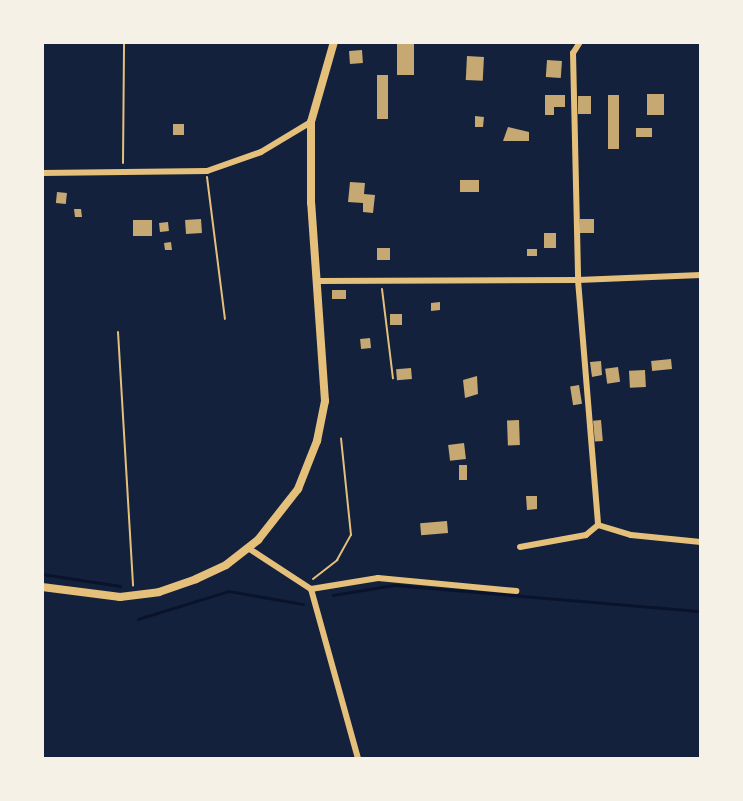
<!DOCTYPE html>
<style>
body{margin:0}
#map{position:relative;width:743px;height:801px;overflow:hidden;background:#14213d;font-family:Bitter,serif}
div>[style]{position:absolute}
.stream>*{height:2.5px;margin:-1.25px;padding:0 1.25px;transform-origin:1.25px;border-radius:1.25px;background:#0b132b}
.building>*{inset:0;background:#c6a872;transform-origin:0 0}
.path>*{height:2px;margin:-1px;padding:0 1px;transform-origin:1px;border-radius:1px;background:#e5c07b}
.minor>*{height:6px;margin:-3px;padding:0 3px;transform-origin:3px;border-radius:3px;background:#e5c07b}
.secondary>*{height:8px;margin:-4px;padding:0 4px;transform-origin:4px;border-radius:4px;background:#e5c07b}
span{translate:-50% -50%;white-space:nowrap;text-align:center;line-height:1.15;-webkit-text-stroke:5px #f6f1e7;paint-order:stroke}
.frame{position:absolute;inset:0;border:44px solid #f6f1e7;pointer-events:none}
</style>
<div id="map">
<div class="stream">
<i style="left:42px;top:574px;width:79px;rotate:8.7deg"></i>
<i style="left:333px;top:595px;width:63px;rotate:-9.2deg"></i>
<i style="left:395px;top:585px;width:307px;rotate:4.9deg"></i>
<i style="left:138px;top:619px;width:95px;rotate:-17.1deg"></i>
<i style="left:229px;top:591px;width:75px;rotate:10deg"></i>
</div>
<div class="building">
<i style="left:397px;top:42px;width:17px;height:33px"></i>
<i style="left:362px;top:50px;width:13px;height:13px;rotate:86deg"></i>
<i style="left:467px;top:56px;width:17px;height:24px;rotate:3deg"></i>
<i style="left:547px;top:60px;width:15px;height:17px;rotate:4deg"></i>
<i style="left:377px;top:75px;width:11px;height:44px"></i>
<i style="left:647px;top:94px;width:17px;height:21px"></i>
<i style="clip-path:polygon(545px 95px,565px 95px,565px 107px,554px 107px,554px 115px,545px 115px)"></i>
<i style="left:608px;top:95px;width:11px;height:54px"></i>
<i style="left:578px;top:96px;width:13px;height:18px"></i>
<i style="clip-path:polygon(475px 116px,484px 117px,483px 127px,475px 127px)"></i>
<i style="left:173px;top:124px;width:11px;height:11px"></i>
<i style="clip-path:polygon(508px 127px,529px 132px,529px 141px,503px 141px)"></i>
<i style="left:636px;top:128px;width:16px;height:9px"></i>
<i style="left:460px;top:180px;width:19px;height:12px"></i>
<i style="clip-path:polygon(350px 182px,365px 183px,364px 194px,375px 195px,373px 213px,363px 212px,363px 203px,348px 202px)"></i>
<i style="left:57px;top:192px;width:10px;height:11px;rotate:6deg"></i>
<i style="clip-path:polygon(74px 209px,81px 209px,82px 217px,75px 217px)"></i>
<i style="left:201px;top:219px;width:14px;height:16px;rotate:86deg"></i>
<i style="left:580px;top:219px;width:14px;height:14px"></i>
<i style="left:133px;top:220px;width:19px;height:16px"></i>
<i style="left:168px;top:222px;width:9px;height:9px;rotate:84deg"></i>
<i style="left:544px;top:233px;width:12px;height:15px"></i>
<i style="clip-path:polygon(171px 242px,172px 250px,165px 250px,164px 243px)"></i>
<i style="left:377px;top:248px;width:13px;height:12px"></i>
<i style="left:527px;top:249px;width:10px;height:7px"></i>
<i style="left:332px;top:290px;width:14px;height:9px"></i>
<i style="clip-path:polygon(440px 302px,440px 310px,431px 311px,431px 303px)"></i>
<i style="left:390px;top:314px;width:12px;height:11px"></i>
<i style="left:370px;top:338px;width:10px;height:10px;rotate:84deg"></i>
<i style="left:671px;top:359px;width:10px;height:20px;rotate:84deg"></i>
<i style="clip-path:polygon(601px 361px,602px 375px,592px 377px,590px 362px)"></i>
<i style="left:618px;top:367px;width:15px;height:13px;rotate:82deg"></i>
<i style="left:411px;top:368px;width:11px;height:15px;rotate:85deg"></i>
<i style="left:645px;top:370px;width:17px;height:16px;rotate:87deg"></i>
<i style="clip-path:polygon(477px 376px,478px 394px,465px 398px,463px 380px)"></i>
<i style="left:579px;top:385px;width:19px;height:9px;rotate:81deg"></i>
<i style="left:519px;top:420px;width:25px;height:12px;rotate:88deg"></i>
<i style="left:601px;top:420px;width:21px;height:8px;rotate:85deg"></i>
<i style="left:464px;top:443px;width:16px;height:16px;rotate:83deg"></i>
<i style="left:459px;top:465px;width:8px;height:15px"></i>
<i style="clip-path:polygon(526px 496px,537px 496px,537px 509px,527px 510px)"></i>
<i style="left:447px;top:521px;width:12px;height:27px;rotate:85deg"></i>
</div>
<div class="path">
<i style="left:123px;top:163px;width:121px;rotate:-89.5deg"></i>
<i style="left:207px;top:177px;width:143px;rotate:82.8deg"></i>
<i style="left:382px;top:289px;width:90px;rotate:83deg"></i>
<i style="left:118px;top:332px;width:254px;rotate:86.6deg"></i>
<i style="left:313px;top:579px;width:31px;rotate:-38deg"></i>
<i style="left:337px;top:560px;width:29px;rotate:-61deg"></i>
<i style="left:351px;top:535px;width:97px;rotate:-95.9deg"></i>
</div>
<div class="minor">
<i style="left:580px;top:42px;width:13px;rotate:122deg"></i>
<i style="left:573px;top:53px;width:227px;rotate:88.7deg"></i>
<i style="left:578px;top:280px;width:246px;rotate:85.3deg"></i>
<i style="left:42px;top:173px;width:165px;rotate:-0.7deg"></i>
<i style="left:207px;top:171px;width:57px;rotate:-19.4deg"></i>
<i style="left:261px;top:152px;width:58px;rotate:-31deg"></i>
<i style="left:317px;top:281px;width:261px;rotate:-0.2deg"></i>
<i style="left:578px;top:280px;width:123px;rotate:-2.3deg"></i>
<i style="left:598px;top:525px;width:34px;rotate:17deg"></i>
<i style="left:631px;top:535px;width:70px;rotate:5.7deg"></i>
<i style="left:520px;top:547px;width:67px;rotate:-10.3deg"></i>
<i style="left:586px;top:535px;width:16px;rotate:-40deg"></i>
<i style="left:248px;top:548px;width:75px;rotate:33.1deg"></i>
<i style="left:311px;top:589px;width:176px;rotate:74.5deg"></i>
<i style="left:311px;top:589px;width:68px;rotate:-9.3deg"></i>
<i style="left:378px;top:578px;width:139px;rotate:5.4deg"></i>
</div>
<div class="secondary">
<i style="left:42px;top:587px;width:79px;rotate:7.3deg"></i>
<i style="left:120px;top:597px;width:39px;rotate:-7deg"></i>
<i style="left:159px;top:592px;width:39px;rotate:-19deg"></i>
<i style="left:196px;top:579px;width:33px;rotate:-25deg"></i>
<i style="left:226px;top:565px;width:41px;rotate:-38deg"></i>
<i style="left:258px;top:540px;width:65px;rotate:-51.9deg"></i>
<i style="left:298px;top:489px;width:52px;rotate:-68.4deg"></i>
<i style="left:317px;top:441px;width:41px;rotate:-78.7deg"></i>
<i style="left:325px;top:401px;width:198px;rotate:-94deg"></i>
<i style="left:311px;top:203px;width:81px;rotate:-90deg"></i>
<i style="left:311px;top:122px;width:83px;rotate:-74deg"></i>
</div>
<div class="frame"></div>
</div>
